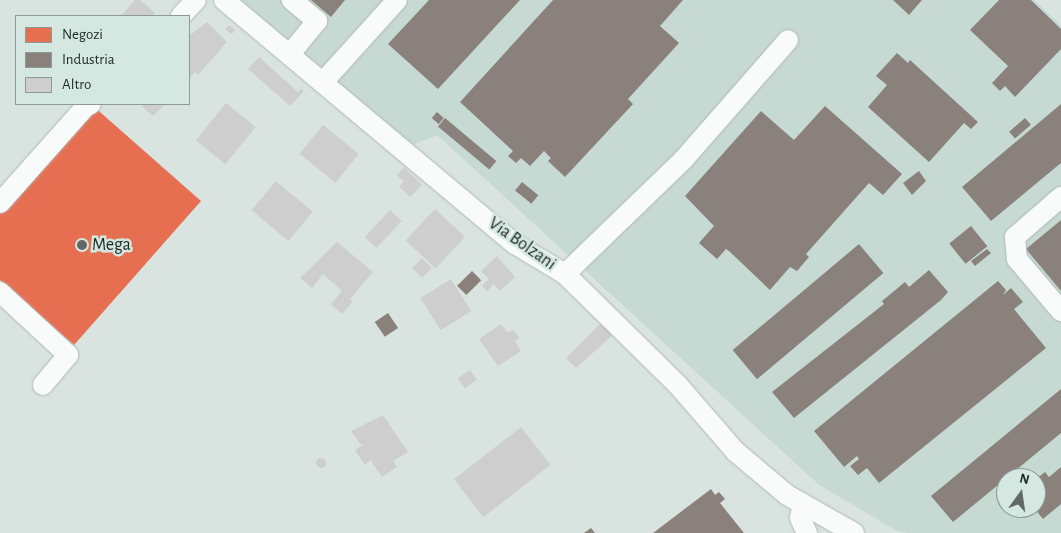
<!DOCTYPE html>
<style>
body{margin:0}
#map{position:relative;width:1061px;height:533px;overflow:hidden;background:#d9e4e0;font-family:"Alegreya Sans",sans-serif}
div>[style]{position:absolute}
.built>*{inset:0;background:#c6dad3}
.shops>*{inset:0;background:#e76f51}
.industry>*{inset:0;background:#8a817c;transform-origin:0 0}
.building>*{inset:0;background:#cdcecd;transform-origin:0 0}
.round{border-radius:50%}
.roads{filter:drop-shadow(0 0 1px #b0b9b6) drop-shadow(0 0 1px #b0b9b6)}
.minor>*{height:20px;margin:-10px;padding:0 10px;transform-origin:10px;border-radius:10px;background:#f9fbfa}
.dots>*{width:14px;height:14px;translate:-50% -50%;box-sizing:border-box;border:2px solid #d4e8e1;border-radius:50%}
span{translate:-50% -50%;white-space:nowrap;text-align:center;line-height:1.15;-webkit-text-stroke:5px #d4e8e1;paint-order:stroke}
.street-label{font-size:18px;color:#1f2724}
.poi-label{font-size:18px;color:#1f2724}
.left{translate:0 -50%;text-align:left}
.legend{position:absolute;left:15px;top:15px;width:175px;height:90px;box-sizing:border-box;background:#d4e8e1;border:1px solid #8c9b95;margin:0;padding:6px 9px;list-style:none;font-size:15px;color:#1f2724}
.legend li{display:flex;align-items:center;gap:10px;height:25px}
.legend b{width:25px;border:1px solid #8c9b95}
.north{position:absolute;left:996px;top:468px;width:50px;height:50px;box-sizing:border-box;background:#d4e8e1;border:1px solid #8c9b95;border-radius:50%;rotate:14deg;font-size:14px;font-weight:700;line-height:20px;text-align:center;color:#1f2724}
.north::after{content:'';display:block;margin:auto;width:18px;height:22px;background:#606966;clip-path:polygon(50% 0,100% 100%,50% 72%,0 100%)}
</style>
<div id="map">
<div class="built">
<i style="clip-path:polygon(evenodd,240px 0,1034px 0,1061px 25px,1061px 533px,908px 533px,895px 530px,818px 484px,437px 135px,413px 145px,240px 0,1006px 478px,1036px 478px,1036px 508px,1006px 508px,1006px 478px)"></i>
</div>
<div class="shops">
<i style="clip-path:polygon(92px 105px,201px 201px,74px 345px,0 280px,0 209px)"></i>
</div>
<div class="industry">
<i style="clip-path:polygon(311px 0,345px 0,331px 17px)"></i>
<i style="clip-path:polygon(429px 0,520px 0,438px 89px,388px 44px)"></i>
<i style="clip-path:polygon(553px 0,683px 0,660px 26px,679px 43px,628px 99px,633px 104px,565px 177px,548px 161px,551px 158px,544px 151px,530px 166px,521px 158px,516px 163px,508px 156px,513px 151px,460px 102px)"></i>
<i style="clip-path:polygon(893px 0,922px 0,909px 15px)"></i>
<i style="clip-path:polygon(999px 0,1031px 0,1061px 29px,1061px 49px,1015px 97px,1005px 86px,1000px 91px,992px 83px,1008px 66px,970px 30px)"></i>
<i style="clip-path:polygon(897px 53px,908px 63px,910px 60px,978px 122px,971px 129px,964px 123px,929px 162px,868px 107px,887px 85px,876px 76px)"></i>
<i style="clip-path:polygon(1061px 104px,1061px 163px,991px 221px,962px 187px)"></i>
<i style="clip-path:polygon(825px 106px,902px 174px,883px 195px,869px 183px,806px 254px,809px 257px,797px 271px,790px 267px,770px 290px,729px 251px,726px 249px,717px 259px,699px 243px,714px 226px,685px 196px,761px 111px,794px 140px)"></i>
<i style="left:437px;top:112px;width:9px;height:8px;rotate:41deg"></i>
<i style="left:445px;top:118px;width:67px;height:11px;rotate:40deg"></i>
<i style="left:1025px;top:118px;width:9px;height:21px;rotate:49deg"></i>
<i style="clip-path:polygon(919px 171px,926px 181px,912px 195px,903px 183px)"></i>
<i style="left:522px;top:182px;width:21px;height:11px;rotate:39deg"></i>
<i style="clip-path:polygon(1061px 220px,1061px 291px,1026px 249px)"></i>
<i style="left:971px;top:226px;width:26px;height:28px;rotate:51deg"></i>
<i style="left:859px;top:244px;width:38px;height:165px;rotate:50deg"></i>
<i style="clip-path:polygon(987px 249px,991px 253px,975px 266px,971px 261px)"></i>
<i style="clip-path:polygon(929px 270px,948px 292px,941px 300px,794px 418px,772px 392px,884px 304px,882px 301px,905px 282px,909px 287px)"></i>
<i style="left:472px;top:271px;width:13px;height:21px;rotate:45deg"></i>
<i style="clip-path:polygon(998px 281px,1006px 290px,1003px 295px,1011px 288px,1023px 302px,1014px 309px,1046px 348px,879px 483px,867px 468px,858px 475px,850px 466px,859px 459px,857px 456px,844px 467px,814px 431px)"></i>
<i style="left:388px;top:313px;width:18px;height:16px;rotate:56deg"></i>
<i style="clip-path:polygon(1061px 389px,1061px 433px,953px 522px,931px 496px)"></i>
<i style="clip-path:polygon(1061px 467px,1061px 504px,1043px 519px,1034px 508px,1036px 488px,1040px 484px,1036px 479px,1045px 472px,1049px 477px)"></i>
<i style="clip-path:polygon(711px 489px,715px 495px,719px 492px,725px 499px,720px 503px,744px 533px,653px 533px)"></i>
<i style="clip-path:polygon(591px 528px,595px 533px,584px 533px)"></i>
</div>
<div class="building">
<i style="clip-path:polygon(135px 0,140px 0,155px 13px,153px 16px,121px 16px)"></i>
<i style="clip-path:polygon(207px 22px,227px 42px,198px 75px,195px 72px,189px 79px,189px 36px)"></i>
<i style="clip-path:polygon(229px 25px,235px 30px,232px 34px,225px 29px)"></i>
<i style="clip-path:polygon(259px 57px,298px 92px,301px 89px,304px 91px,290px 106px,248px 69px)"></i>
<i style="left:226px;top:103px;width:38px;height:48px;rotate:39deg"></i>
<i style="clip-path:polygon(140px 104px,165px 104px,153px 116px)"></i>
<i style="left:323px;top:125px;width:46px;height:37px;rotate:39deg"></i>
<i style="clip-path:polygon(404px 167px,422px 185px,410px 197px,399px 186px,404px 182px,397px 175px)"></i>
<i style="left:276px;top:181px;width:48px;height:38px;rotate:40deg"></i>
<i style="left:435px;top:209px;width:41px;height:43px;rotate:43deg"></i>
<i style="left:390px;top:210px;width:16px;height:37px;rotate:43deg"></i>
<i style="clip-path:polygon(337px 242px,373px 272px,350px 299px,353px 302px,342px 314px,331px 304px,342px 291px,323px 274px,312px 288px,300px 278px)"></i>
<i style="clip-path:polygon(497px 256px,515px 277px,500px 291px,494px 284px,487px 291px,482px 286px,489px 279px,481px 271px)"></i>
<i style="left:422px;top:258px;width:14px;height:14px;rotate:45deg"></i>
<i style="left:451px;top:279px;width:38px;height:36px;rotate:58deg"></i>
<i style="clip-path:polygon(601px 323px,613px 335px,576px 368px,566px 358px)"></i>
<i style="clip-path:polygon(501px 324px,507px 332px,514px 330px,519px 338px,515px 341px,521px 351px,498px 366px,479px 339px)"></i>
<i style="left:470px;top:370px;width:12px;height:15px;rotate:55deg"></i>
<i style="clip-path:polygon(383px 415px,408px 452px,393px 461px,397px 467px,382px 477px,371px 461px,374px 457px,365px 465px,355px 450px,365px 444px,361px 445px,351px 431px)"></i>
<i style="left:521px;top:427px;width:48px;height:85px;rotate:52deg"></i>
<i class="round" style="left:316px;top:458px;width:10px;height:10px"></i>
</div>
<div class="roads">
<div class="minor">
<i style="left:224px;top:0;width:380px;rotate:40deg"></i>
<i style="left:515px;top:244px;width:58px;rotate:31deg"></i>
<i style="left:565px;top:274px;width:157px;rotate:44.5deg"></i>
<i style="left:677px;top:384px;width:90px;rotate:49.1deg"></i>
<i style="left:736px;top:452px;width:67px;rotate:40.1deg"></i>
<i style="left:787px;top:495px;width:77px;rotate:29.6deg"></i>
<i style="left:181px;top:16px;width:22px;rotate:-47deg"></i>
<i style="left:290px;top:54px;width:43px;rotate:-50.7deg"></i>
<i style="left:317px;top:21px;width:33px;rotate:-140deg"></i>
<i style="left:323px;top:82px;width:110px;rotate:-47.9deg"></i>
<i style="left:1061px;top:197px;width:61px;rotate:139deg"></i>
<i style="left:1015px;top:237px;width:22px;rotate:85deg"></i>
<i style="left:1017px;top:259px;width:68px;rotate:49.8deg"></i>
<i style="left:0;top:203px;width:130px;rotate:-48.4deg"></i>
<i style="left:86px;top:106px;width:5px;rotate:-22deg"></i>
<i style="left:565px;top:274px;width:165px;rotate:-44deg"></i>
<i style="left:684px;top:159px;width:158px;rotate:-48.8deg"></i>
<i style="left:0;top:292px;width:93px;rotate:42.8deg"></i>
<i style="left:68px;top:355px;width:39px;rotate:130deg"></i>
<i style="left:803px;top:504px;width:14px;rotate:102deg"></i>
<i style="left:800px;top:518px;width:17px;rotate:65deg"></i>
</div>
</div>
<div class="dots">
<i style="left:82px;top:245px;background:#606966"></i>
</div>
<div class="street-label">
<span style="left:522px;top:244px;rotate:35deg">Via Bolzani</span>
</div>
<div class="poi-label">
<span class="left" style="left:92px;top:245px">Mega</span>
</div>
<ul class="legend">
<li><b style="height:14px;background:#e76f51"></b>Negozi</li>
<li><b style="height:14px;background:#8a817c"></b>Industria</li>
<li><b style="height:14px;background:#cdcecd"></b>Altro</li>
</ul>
<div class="north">N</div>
</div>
